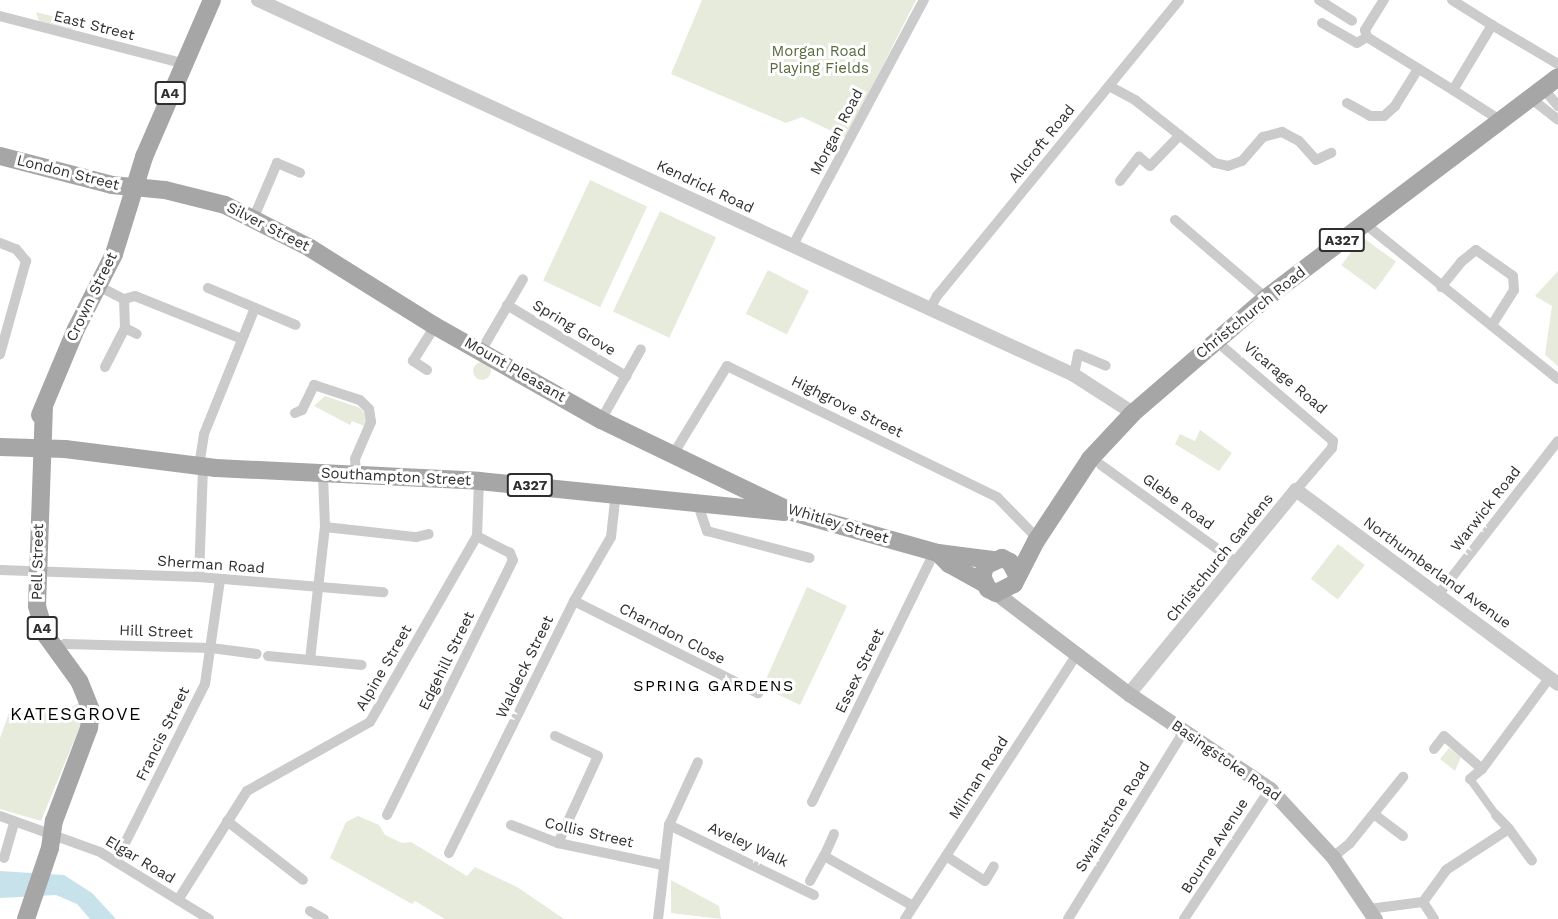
<!DOCTYPE html>
<style>
body{margin:0}
#map{position:relative;width:1558px;height:919px;overflow:hidden;background:#fff;font-family:"Work Sans",sans-serif}
div>[style]{position:absolute}
.green>*{inset:0;background:#e6ebdc;transform-origin:0 0}
.round{border-radius:50%}
.water>*{inset:0;background:#c8e2eb}
.pedestrian>*{height:8px;margin:-4px;padding:0 4px;transform-origin:4px;border-radius:4px;background:#cbcbcb}
.minor>*{height:10px;margin:-5px;padding:0 5px;transform-origin:5px;border-radius:5px;background:#cbcbcb}
.tertiary>*{height:14px;margin:-7px;padding:0 7px;transform-origin:7px;border-radius:7px;background:#cbcbcb}
.secondary>*{height:15px;margin:-7.5px;padding:0 7.5px;transform-origin:7.5px;border-radius:7.5px;background:#b8b8b8}
.primary>*{height:18px;margin:-9px;padding:0 9px;transform-origin:9px;border-radius:9px;background:#a6a6a6}
span{translate:-50% -50%;white-space:nowrap;text-align:center;line-height:1.15;-webkit-text-stroke:6px #fff;paint-order:stroke}
.shield-label span{padding:2px 4px;background:#fff;border:2px solid;border-radius:4px;-webkit-text-stroke-width:0}
.shield-label{font-size:14px;color:#2e2e2e;font-weight:700}
.street-label{font-size:15px;color:#2e2e2e}
.park-label{font-size:15px;color:#566a3c}
.neighbourhood-label{font-size:16px;color:#000;letter-spacing:1.5px}
.quarter-label{font-size:18px;color:#000;letter-spacing:1.5px}
</style>
<div id="map">
<div class="green">
<i style="clip-path:polygon(702px 0,916px 0,846px 138px,802px 117px,786px 123px,671px 74px)"></i>
<i style="clip-path:polygon(36px 12px,75px 22px,72px 32px,39px 21px)"></i>
<i style="left:590px;top:180px;width:63px;height:111px;rotate:25deg"></i>
<i style="left:660px;top:211px;width:62px;height:111px;rotate:25deg"></i>
<i style="left:1362px;top:237px;width:42px;height:35px;rotate:36deg"></i>
<i style="left:768px;top:270px;width:46px;height:49px;rotate:27deg"></i>
<i style="clip-path:polygon(1558px 271px,1558px 366px,1545px 355px,1552px 306px,1535px 296px)"></i>
<i class="round" style="left:473px;top:362px;width:18px;height:18px"></i>
<i style="clip-path:polygon(325px 396px,360px 408px,366px 414px,367px 427px,352px 421px,350px 425px,314px 406px)"></i>
<i style="clip-path:polygon(1200px 430px,1232px 453px,1219px 471px,1175px 444px,1180px 434px,1195px 441px)"></i>
<i style="left:1338px;top:544px;width:34px;height:44px;rotate:38deg"></i>
<i style="clip-path:polygon(807px 587px,847px 606px,800px 705px,775px 693px,767px 677px)"></i>
<i style="clip-path:polygon(80px 702px,80px 726px,41px 821px,0 809px,0 738px,9px 713px,64px 712px)"></i>
<i style="clip-path:polygon(1449px 748px,1461px 757px,1455px 771px,1440px 759px)"></i>
<i style="clip-path:polygon(358px 816px,379px 825px,385px 835px,402px 843px,411px 842px,467px 876px,475px 867px,517px 887px,564px 919px,445px 919px,415px 901px,412px 904px,330px 858px,346px 822px)"></i>
<i style="clip-path:polygon(671px 880px,719px 906px,721px 919px,671px 913px)"></i>
</div>
<div class="water">
<i style="clip-path:polygon(0 871px,64px 875px,92px 893px,116px 919px,90px 919px,77px 904px,56px 895px,0 898px)"></i>
</div>
<div class="pedestrian">
<i style="left:1470px;top:779px;width:44px;rotate:54.2deg"></i>
</div>
<div class="minor">
<i style="left:1319px;top:0;width:39px;rotate:32deg"></i>
<i style="left:1452px;top:0;width:47px;rotate:32deg"></i>
<i style="left:0;top:16px;width:188px;rotate:14.5deg"></i>
<i style="left:1322px;top:23px;width:40px;rotate:29.7deg"></i>
<i style="left:1357px;top:43px;width:12px;rotate:-31deg"></i>
<i style="left:1367px;top:37px;width:101px;rotate:31.6deg"></i>
<i style="left:1453px;top:90px;width:76px;rotate:-59deg"></i>
<i style="left:1492px;top:25px;width:77px;rotate:30.6deg"></i>
<i style="left:1367px;top:37px;width:7px;rotate:-106deg"></i>
<i style="left:1365px;top:30px;width:36px;rotate:-58deg"></i>
<i style="left:1109px;top:86px;width:30px;rotate:28deg"></i>
<i style="left:1135px;top:100px;width:102px;rotate:38.2deg"></i>
<i style="left:1215px;top:163px;width:13px;rotate:13deg"></i>
<i style="left:1228px;top:166px;width:15px;rotate:-20deg"></i>
<i style="left:1242px;top:161px;width:32px;rotate:-49deg"></i>
<i style="left:1263px;top:137px;width:20px;rotate:-15deg"></i>
<i style="left:1282px;top:132px;width:19px;rotate:28deg"></i>
<i style="left:1299px;top:141px;width:25px;rotate:48deg"></i>
<i style="left:1316px;top:160px;width:17px;rotate:-25deg"></i>
<i style="left:1542px;top:87px;width:25px;rotate:50deg"></i>
<i style="left:1453px;top:90px;width:56px;rotate:32.6deg"></i>
<i style="left:1529px;top:97px;width:37px;rotate:38deg"></i>
<i style="left:1347px;top:103px;width:26px;rotate:29deg"></i>
<i style="left:1370px;top:116px;width:14px"></i>
<i style="left:1384px;top:116px;width:15px;rotate:-42deg"></i>
<i style="left:1395px;top:106px;width:44px;rotate:-58.1deg"></i>
<i style="left:1120px;top:181px;width:31px;rotate:-52deg"></i>
<i style="left:1139px;top:157px;width:14px;rotate:39deg"></i>
<i style="left:1150px;top:166px;width:43px;rotate:-45.9deg"></i>
<i style="left:254px;top:217px;width:59px;rotate:-66.9deg"></i>
<i style="left:277px;top:163px;width:25px;rotate:23deg"></i>
<i style="left:1175px;top:220px;width:120px;rotate:40.6deg"></i>
<i style="left:1364px;top:223px;width:249px;rotate:38.8deg"></i>
<i style="left:0;top:243px;width:17px;rotate:21deg"></i>
<i style="left:16px;top:249px;width:16px;rotate:50deg"></i>
<i style="left:26px;top:261px;width:97px;rotate:105.6deg"></i>
<i style="left:793px;top:245px;width:278px;rotate:-61.9deg"></i>
<i style="left:98px;top:286px;width:29px;rotate:27deg"></i>
<i style="left:124px;top:299px;width:11px;rotate:-15deg"></i>
<i style="left:135px;top:296px;width:115px;rotate:21.9deg"></i>
<i style="left:1441px;top:287px;width:32px;rotate:-51deg"></i>
<i style="left:1461px;top:262px;width:19px;rotate:-39deg"></i>
<i style="left:1476px;top:250px;width:45px;rotate:35.1deg"></i>
<i style="left:1513px;top:276px;width:14px;rotate:86deg"></i>
<i style="left:1514px;top:290px;width:41px;rotate:122.2deg"></i>
<i style="left:208px;top:288px;width:95px;rotate:22.8deg"></i>
<i style="left:507px;top:305px;width:139px;rotate:30.8deg"></i>
<i style="left:930px;top:309px;width:15px;rotate:-62deg"></i>
<i style="left:937px;top:296px;width:382px;rotate:-50.7deg"></i>
<i style="left:125px;top:328px;width:13px;rotate:27deg"></i>
<i style="left:1216px;top:341px;width:154px;rotate:40.5deg"></i>
<i style="left:1333px;top:441px;width:7px;rotate:98deg"></i>
<i style="left:1332px;top:448px;width:55px;rotate:130.6deg"></i>
<i style="left:481px;top:351px;width:83px;rotate:-59.7deg"></i>
<i style="left:105px;top:367px;width:44px;rotate:-62.9deg"></i>
<i style="left:125px;top:328px;width:29px;rotate:-92deg"></i>
<i style="left:427px;top:370px;width:17px;rotate:-147deg"></i>
<i style="left:413px;top:361px;width:41px;rotate:-57.8deg"></i>
<i style="left:1074px;top:375px;width:21px;rotate:-79deg"></i>
<i style="left:1078px;top:354px;width:30px;rotate:23deg"></i>
<i style="left:295px;top:413px;width:8px;rotate:-23deg"></i>
<i style="left:302px;top:410px;width:28px;rotate:-64deg"></i>
<i style="left:314px;top:385px;width:48px;rotate:18.1deg"></i>
<i style="left:360px;top:400px;width:13px;rotate:45deg"></i>
<i style="left:369px;top:409px;width:13px;rotate:81deg"></i>
<i style="left:371px;top:422px;width:40px;rotate:113.4deg"></i>
<i style="left:355px;top:459px;width:13px;rotate:86deg"></i>
<i style="left:601px;top:420px;width:81px;rotate:-60.6deg"></i>
<i style="left:676px;top:458px;width:10px;rotate:-84deg"></i>
<i style="left:677px;top:448px;width:96px;rotate:-58.6deg"></i>
<i style="left:727px;top:366px;width:300px;rotate:25.9deg"></i>
<i style="left:997px;top:497px;width:59px;rotate:45.7deg"></i>
<i style="left:1101px;top:465px;width:168px;rotate:35.8deg"></i>
<i style="left:199px;top:466px;width:32px;rotate:-81deg"></i>
<i style="left:204px;top:434px;width:136px;rotate:-68deg"></i>
<i style="left:697px;top:502px;width:31px;rotate:71deg"></i>
<i style="left:707px;top:531px;width:106px;rotate:14.7deg"></i>
<i style="left:325px;top:527px;width:92px;rotate:6.3deg"></i>
<i style="left:416px;top:537px;width:13px;rotate:-13deg"></i>
<i style="left:0;top:570px;width:199px;rotate:2deg"></i>
<i style="left:199px;top:577px;width:185px;rotate:4.7deg"></i>
<i style="left:199px;top:577px;width:111px;rotate:-87.9deg"></i>
<i style="left:1438px;top:595px;width:195px;rotate:-52.1deg"></i>
<i style="left:574px;top:601px;width:206px;rotate:26.6deg"></i>
<i style="left:55px;top:650px;width:12px;rotate:-31deg"></i>
<i style="left:65px;top:644px;width:146px;rotate:1.6deg"></i>
<i style="left:211px;top:648px;width:46px;rotate:7.4deg"></i>
<i style="left:268px;top:656px;width:94px;rotate:5.5deg"></i>
<i style="left:310px;top:660px;width:134px;rotate:-83.6deg"></i>
<i style="left:325px;top:527px;width:53px;rotate:-92.2deg"></i>
<i style="left:555px;top:736px;width:47px;rotate:24.9deg"></i>
<i style="left:598px;top:756px;width:96px;rotate:114.7deg"></i>
<i style="left:1434px;top:749px;width:16px;rotate:-52deg"></i>
<i style="left:1444px;top:736px;width:50px;rotate:41deg"></i>
<i style="left:1470px;top:779px;width:16px;rotate:-40deg"></i>
<i style="left:1482px;top:769px;width:114px;rotate:-53.5deg"></i>
<i style="left:812px;top:802px;width:277px;rotate:-63.9deg"></i>
<i style="left:387px;top:815px;width:284px;rotate:-63.7deg"></i>
<i style="left:513px;top:560px;width:8px;rotate:-113deg"></i>
<i style="left:510px;top:553px;width:37px;rotate:-153deg"></i>
<i style="left:1375px;top:815px;width:35px;rotate:37deg"></i>
<i style="left:0;top:816px;width:106px;rotate:19.8deg"></i>
<i style="left:100px;top:852px;width:128px;rotate:31.6deg"></i>
<i style="left:227px;top:821px;width:96px;rotate:37.8deg"></i>
<i style="left:511px;top:825px;width:50px;rotate:21deg"></i>
<i style="left:558px;top:843px;width:106px;rotate:11.9deg"></i>
<i style="left:669px;top:825px;width:161px;rotate:25.8deg"></i>
<i style="left:1509px;top:829px;width:39px;rotate:54deg"></i>
<i style="left:834px;top:834px;width:24px;rotate:114deg"></i>
<i style="left:824px;top:856px;width:102px;rotate:29.3deg"></i>
<i style="left:449px;top:853px;width:281px;rotate:-63.6deg"></i>
<i style="left:574px;top:601px;width:74px;rotate:-60deg"></i>
<i style="left:611px;top:537px;width:45px;rotate:-83.7deg"></i>
<i style="left:946px;top:856px;width:46px;rotate:32.7deg"></i>
<i style="left:985px;top:881px;width:17px;rotate:-59deg"></i>
<i style="left:1333px;top:857px;width:22px;rotate:-39deg"></i>
<i style="left:1350px;top:843px;width:85px;rotate:-51.2deg"></i>
<i style="left:4px;top:858px;width:37px;rotate:-74deg"></i>
<i style="left:116px;top:861px;width:198px;rotate:-63.3deg"></i>
<i style="left:205px;top:684px;width:105px;rotate:-81.8deg"></i>
<i style="left:810px;top:881px;width:29px;rotate:-61deg"></i>
<i style="left:178px;top:900px;width:129px;rotate:-57.7deg"></i>
<i style="left:247px;top:791px;width:141px;rotate:-29.3deg"></i>
<i style="left:370px;top:722px;width:215px;rotate:-60.1deg"></i>
<i style="left:477px;top:536px;width:55px;rotate:-87.9deg"></i>
<i style="left:1423px;top:902px;width:39px;rotate:-54deg"></i>
<i style="left:1446px;top:870px;width:75px;rotate:-33.1deg"></i>
<i style="left:1509px;top:829px;width:19px;rotate:-133deg"></i>
<i style="left:1369px;top:909px;width:54px;rotate:-7.4deg"></i>
<i style="left:1423px;top:902px;width:20px;rotate:57deg"></i>
<i style="left:310px;top:911px;width:16px;rotate:30deg"></i>
<i style="left:658px;top:919px;width:95px;rotate:-83.3deg"></i>
<i style="left:669px;top:825px;width:69px;rotate:-65.3deg"></i>
<i style="left:905px;top:919px;width:317px;rotate:-57deg"></i>
<i style="left:1068px;top:919px;width:221px;rotate:-58.3deg"></i>
<i style="left:1184px;top:919px;width:156px;rotate:-56.5deg"></i>
</div>
<div class="tertiary">
<i style="left:258px;top:0;width:898px;rotate:24.68deg"></i>
<i style="left:1074px;top:375px;width:70px;rotate:32.8deg"></i>
<i style="left:1129px;top:694px;width:264px;rotate:-50.7deg"></i>
<i style="left:1296px;top:490px;width:326px;rotate:36.5deg"></i>
</div>
<div class="secondary">
<i style="left:996px;top:593px;width:167px;rotate:37.2deg"></i>
<i style="left:1129px;top:694px;width:170px;rotate:34deg"></i>
<i style="left:1270px;top:789px;width:93px;rotate:47.2deg"></i>
<i style="left:1333px;top:857px;width:75px;rotate:55.9deg"></i>
</div>
<div class="primary">
<i style="left:0;top:156px;width:116px;rotate:14.5deg"></i>
<i style="left:112px;top:185px;width:53px;rotate:5.4deg"></i>
<i style="left:165px;top:190px;width:62px;rotate:14deg"></i>
<i style="left:225px;top:205px;width:95px;rotate:26.8deg"></i>
<i style="left:310px;top:248px;width:147px;rotate:32deg"></i>
<i style="left:435px;top:326px;width:191px;rotate:29.5deg"></i>
<i style="left:601px;top:420px;width:212px;rotate:25.7deg"></i>
<i style="left:792px;top:512px;width:152px;rotate:15.7deg"></i>
<i style="left:938px;top:553px;width:55px;rotate:7.3deg"></i>
<i style="left:40px;top:415px;width:93px;rotate:-67.3deg"></i>
<i style="left:76px;top:329px;width:84px;rotate:-63.1deg"></i>
<i style="left:114px;top:254px;width:102px;rotate:-72.8deg"></i>
<i style="left:144px;top:157px;width:171px;rotate:-66.6deg"></i>
<i style="left:0;top:447px;width:65px;rotate:1.8deg"></i>
<i style="left:65px;top:449px;width:152px;rotate:7.2deg"></i>
<i style="left:216px;top:468px;width:263px;rotate:2.8deg"></i>
<i style="left:479px;top:481px;width:307px;rotate:5.8deg"></i>
<i style="left:938px;top:553px;width:16px;rotate:45deg"></i>
<i style="left:949px;top:564px;width:39px;rotate:29deg"></i>
<i style="left:1017px;top:575px;width:15px;rotate:-118deg"></i>
<i style="left:1010px;top:562px;width:9px;rotate:-153deg"></i>
<i style="left:1002px;top:558px;width:17px;rotate:156deg"></i>
<i style="left:986px;top:565px;width:12px;rotate:110deg"></i>
<i style="left:982px;top:576px;width:14px;rotate:65deg"></i>
<i style="left:988px;top:589px;width:9px;rotate:27deg"></i>
<i style="left:996px;top:593px;width:20px;rotate:-27deg"></i>
<i style="left:1014px;top:584px;width:48px;rotate:-62.9deg"></i>
<i style="left:1036px;top:541px;width:98px;rotate:-56.6deg"></i>
<i style="left:1090px;top:459px;width:63px;rotate:-46.9deg"></i>
<i style="left:1133px;top:413px;width:176px;rotate:-40.8deg"></i>
<i style="left:1266px;top:298px;width:366px;rotate:-37.1deg"></i>
<i style="left:26px;top:919px;width:75px;rotate:-71.3deg"></i>
<i style="left:50px;top:848px;width:27px;rotate:-82deg"></i>
<i style="left:54px;top:821px;width:99px;rotate:-69.4deg"></i>
<i style="left:89px;top:728px;width:18px;rotate:-84deg"></i>
<i style="left:91px;top:710px;width:31px;rotate:-112deg"></i>
<i style="left:79px;top:681px;width:58px;rotate:-125.9deg"></i>
<i style="left:45px;top:634px;width:29px;rotate:-106deg"></i>
<i style="left:37px;top:606px;width:200px;rotate:-88deg"></i>
</div>
<div class="shield-label">
<span style="left:170px;top:93px">A4</span>
<span style="left:1342px;top:240px">A327</span>
<span style="left:530px;top:485px">A327</span>
<span style="left:42px;top:628px">A4</span>
</div>
<div class="street-label">
<span style="left:94px;top:26px;rotate:14deg">East Street</span>
<span style="left:837px;top:132px;rotate:-62deg">Morgan Road</span>
<span style="left:1042px;top:144px;rotate:-51deg">Allcroft Road</span>
<span style="left:68px;top:173px;rotate:14deg">London Street</span>
<span style="left:705px;top:187px;rotate:25deg">Kendrick Road</span>
<span style="left:268px;top:227px;rotate:27deg">Silver Street</span>
<span style="left:92px;top:297px;rotate:-64deg">Crown Street</span>
<span style="left:1251px;top:313px;rotate:-39deg">Christchurch Road</span>
<span style="left:574px;top:328px;rotate:31deg">Spring Grove</span>
<span style="left:515px;top:370px;rotate:30deg">Mount Pleasant</span>
<span style="left:1285px;top:378px;rotate:40deg">Vicarage Road</span>
<span style="left:847px;top:407px;rotate:26deg">Highgrove Street</span>
<span style="left:396px;top:477px;rotate:3deg">Southampton Street</span>
<span style="left:1178px;top:502px;rotate:36deg">Glebe Road</span>
<span style="left:1486px;top:509px;rotate:-52deg">Warwick Road</span>
<span style="left:838px;top:524px;rotate:17deg">Whitley Street</span>
<span style="left:1220px;top:558px;rotate:-51deg">Christchurch Gardens</span>
<span style="left:38px;top:562px;rotate:-89deg">Pell Street</span>
<span style="left:211px;top:565px;rotate:4deg">Sherman Road</span>
<span style="left:1437px;top:573px;rotate:36deg">Northumberland Avenue</span>
<span style="left:156px;top:632px;rotate:2deg">Hill Street</span>
<span style="left:672px;top:634px;rotate:27deg">Charndon Close</span>
<span style="left:447px;top:661px;rotate:-64deg">Edgehill Street</span>
<span style="left:525px;top:667px;rotate:-64deg">Waldeck Street</span>
<span style="left:384px;top:668px;rotate:-60deg">Alpine Street</span>
<span style="left:860px;top:671px;rotate:-64deg">Essex Street</span>
<span style="left:163px;top:734px;rotate:-64deg">Francis Street</span>
<span style="left:1226px;top:761px;rotate:35deg">Basingstoke Road</span>
<span style="left:979px;top:778px;rotate:-57deg">Milman Road</span>
<span style="left:1113px;top:817px;rotate:-58deg">Swainstone Road</span>
<span style="left:589px;top:833px;rotate:13deg">Collis Street</span>
<span style="left:748px;top:845px;rotate:25deg">Aveley Walk</span>
<span style="left:1215px;top:846px;rotate:-57deg">Bourne Avenue</span>
<span style="left:140px;top:860px;rotate:31deg">Elgar Road</span>
</div>
<div class="park-label">
<span style="left:819px;top:60px">Morgan Road<br>Playing Fields</span>
</div>
<div class="neighbourhood-label">
<span style="left:714px;top:686px">SPRING GARDENS</span>
</div>
<div class="quarter-label">
<span style="left:76px;top:714px">KATESGROVE</span>
</div>
</div>
